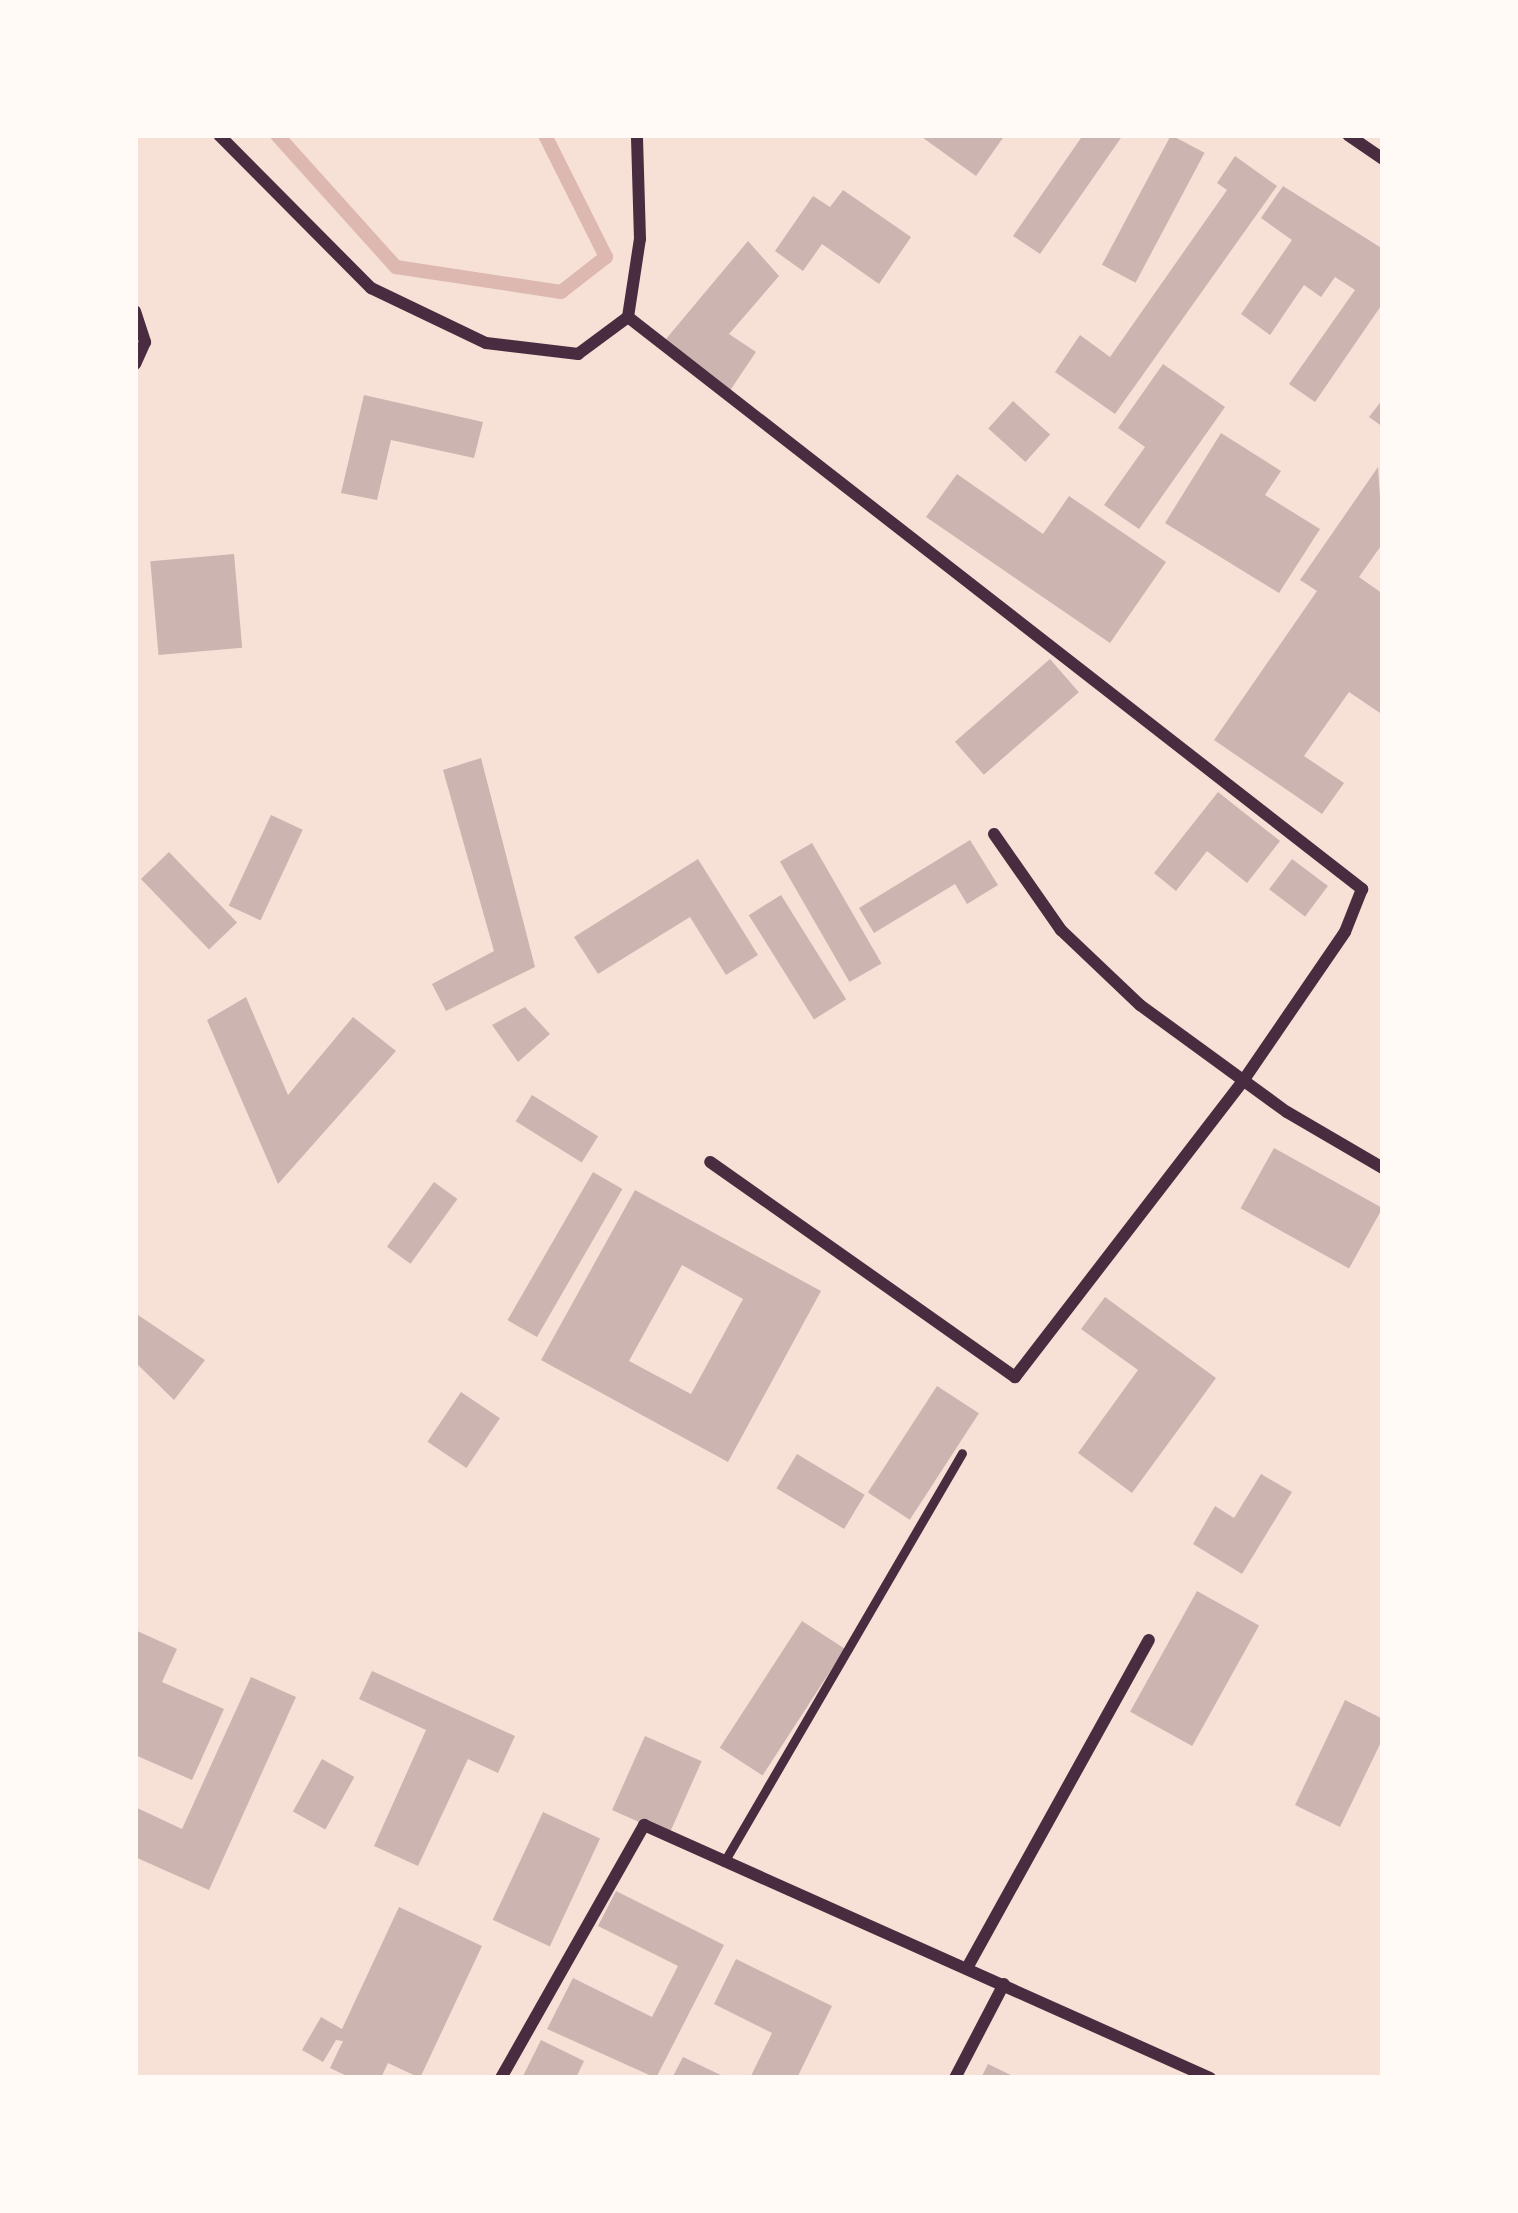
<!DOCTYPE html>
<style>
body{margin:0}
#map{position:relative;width:1518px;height:2213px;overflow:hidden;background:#f7e1d7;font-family:Ubuntu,sans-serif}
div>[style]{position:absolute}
.stream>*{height:14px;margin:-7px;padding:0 7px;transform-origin:7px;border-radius:7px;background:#dcb8b0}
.building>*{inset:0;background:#ccb4b1;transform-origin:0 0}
.service>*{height:9px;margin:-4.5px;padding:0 4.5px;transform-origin:4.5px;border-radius:4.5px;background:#4a2c40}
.minor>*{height:12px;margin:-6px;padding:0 6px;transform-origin:6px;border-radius:6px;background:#4a2c40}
span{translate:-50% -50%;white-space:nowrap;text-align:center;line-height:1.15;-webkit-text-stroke:10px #fffaf5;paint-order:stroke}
.frame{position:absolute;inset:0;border:138px solid #fffaf5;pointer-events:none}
</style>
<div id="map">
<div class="stream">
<i style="left:277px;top:135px;width:178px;rotate:48deg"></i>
<i style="left:396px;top:267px;width:167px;rotate:8.6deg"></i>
<i style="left:561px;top:292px;width:57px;rotate:-37.9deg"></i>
<i style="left:606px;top:257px;width:136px;rotate:-116.6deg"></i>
</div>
<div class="building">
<i style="clip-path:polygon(919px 135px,1005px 135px,976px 176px)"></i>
<i style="clip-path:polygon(1083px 135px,1123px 135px,1040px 254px,1013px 236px)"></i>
<i style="left:1171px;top:135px;width:38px;height:147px;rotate:28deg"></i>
<i style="clip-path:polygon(1235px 156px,1277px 186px,1115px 414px,1055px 372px,1080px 335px,1110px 357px,1227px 190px,1217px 183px)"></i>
<i style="clip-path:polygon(1283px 186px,1383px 249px,1383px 303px,1315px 402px,1289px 384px,1355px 290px,1335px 277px,1321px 297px,1304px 285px,1270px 335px,1241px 314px,1292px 240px,1261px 218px)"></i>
<i style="clip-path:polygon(843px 190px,911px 237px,879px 284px,822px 244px,803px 271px,775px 251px,813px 196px,830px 207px)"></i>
<i style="clip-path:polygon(748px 241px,779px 276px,729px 334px,756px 352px,729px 392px,666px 339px)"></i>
<i style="clip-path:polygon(1163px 364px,1225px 407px,1139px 529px,1104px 505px,1145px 447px,1118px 428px)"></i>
<i style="clip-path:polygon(364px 395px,483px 422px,474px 458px,391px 440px,377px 500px,341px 493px)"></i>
<i style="clip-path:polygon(1383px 399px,1383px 427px,1369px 417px)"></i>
<i style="left:1013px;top:401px;width:50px;height:37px;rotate:42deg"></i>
<i style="clip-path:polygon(1221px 433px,1281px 471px,1265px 495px,1320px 529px,1279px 593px,1165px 523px)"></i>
<i style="clip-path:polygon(1378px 467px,1383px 543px,1359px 577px,1383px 594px,1383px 715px,1349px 692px,1304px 756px,1344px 783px,1322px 814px,1214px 740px,1317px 591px,1300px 580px)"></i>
<i style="clip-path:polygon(957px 474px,1043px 534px,1069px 496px,1166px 562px,1110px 643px,926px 517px)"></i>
<i style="left:234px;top:554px;width:94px;height:84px;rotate:85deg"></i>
<i style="left:1050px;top:659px;width:44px;height:126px;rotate:49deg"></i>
<i style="clip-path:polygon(481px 758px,535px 967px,446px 1011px,432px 984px,494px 951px,443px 770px)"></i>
<i style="clip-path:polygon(1218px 792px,1280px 841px,1247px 883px,1207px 851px,1176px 891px,1154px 873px)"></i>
<i style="left:271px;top:815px;width:35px;height:100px;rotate:25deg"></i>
<i style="clip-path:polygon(970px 840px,998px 885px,967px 904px,955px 884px,874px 933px,859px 908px)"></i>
<i style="left:812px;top:843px;width:139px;height:37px;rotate:60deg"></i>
<i style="left:169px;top:852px;width:98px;height:39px;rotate:46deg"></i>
<i style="clip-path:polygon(698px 859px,758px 955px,726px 975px,690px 917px,598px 974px,574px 937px)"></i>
<i style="left:1292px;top:859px;width:45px;height:38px;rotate:37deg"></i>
<i style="left:781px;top:895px;width:123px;height:38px;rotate:58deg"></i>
<i style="clip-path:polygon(246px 997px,288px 1095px,353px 1017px,396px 1051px,278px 1184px,207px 1020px)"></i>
<i style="clip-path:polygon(525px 1007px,550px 1034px,518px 1062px,492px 1025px)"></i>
<i style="left:532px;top:1095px;width:78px;height:31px;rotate:32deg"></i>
<i style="left:1274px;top:1148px;width:124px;height:69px;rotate:29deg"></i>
<i style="left:593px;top:1172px;width:34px;height:171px;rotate:30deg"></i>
<i style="left:434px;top:1182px;width:29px;height:80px;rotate:36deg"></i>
<i style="clip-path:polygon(evenodd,635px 1190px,821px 1291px,728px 1462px,541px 1360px,635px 1190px,682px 1265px,743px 1299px,691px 1394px,629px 1361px,682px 1265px)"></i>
<i style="clip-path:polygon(1105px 1297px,1216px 1378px,1132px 1493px,1078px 1453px,1138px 1370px,1081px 1329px)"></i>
<i style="clip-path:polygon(135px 1313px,205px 1360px,174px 1400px,135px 1362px)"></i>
<i style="left:937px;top:1386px;width:50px;height:127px;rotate:33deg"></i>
<i style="left:461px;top:1392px;width:47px;height:60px;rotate:34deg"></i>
<i style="left:797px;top:1454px;width:79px;height:40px;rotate:31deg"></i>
<i style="clip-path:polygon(1261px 1474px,1292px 1492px,1242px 1574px,1193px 1544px,1215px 1506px,1234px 1518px)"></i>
<i style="left:1197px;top:1591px;width:71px;height:138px;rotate:29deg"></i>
<i style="left:802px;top:1621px;width:51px;height:151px;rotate:33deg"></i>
<i style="clip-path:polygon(135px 1630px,177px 1649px,162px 1682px,224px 1709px,192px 1780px,135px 1755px)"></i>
<i style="clip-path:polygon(372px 1671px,515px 1736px,498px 1773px,468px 1759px,418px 1866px,374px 1846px,426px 1730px,359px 1699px)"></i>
<i style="clip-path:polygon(251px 1677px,296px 1697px,209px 1890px,135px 1857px,135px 1807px,182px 1829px)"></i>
<i style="clip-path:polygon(1345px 1700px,1383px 1719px,1383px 1738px,1340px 1827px,1295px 1805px)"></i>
<i style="left:645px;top:1736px;width:62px;height:81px;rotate:24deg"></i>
<i style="left:322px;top:1759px;width:37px;height:60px;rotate:29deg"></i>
<i style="left:543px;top:1812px;width:63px;height:119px;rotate:25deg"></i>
<i style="clip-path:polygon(616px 1891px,724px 1945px,656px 2078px,547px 2029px,573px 1978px,652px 2017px,678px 1966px,598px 1926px)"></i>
<i style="clip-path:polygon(399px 1907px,482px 1946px,420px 2078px,388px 2063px,381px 2078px,351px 2078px,330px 2068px,343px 2041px,336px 2040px,323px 2062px,302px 2050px,321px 2017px,342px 2029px)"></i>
<i style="clip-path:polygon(736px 1959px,832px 2006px,797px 2078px,750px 2078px,772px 2033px,714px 2004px)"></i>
<i style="clip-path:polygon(541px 2040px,584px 2061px,576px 2078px,522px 2078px)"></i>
<i style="clip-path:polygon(683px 2057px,727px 2078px,672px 2078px)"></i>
<i style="clip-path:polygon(988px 2064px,1017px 2078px,981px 2078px)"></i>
</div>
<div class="service">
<i style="left:724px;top:1862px;width:473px;rotate:-59.8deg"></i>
</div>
<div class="minor">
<i style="left:219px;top:135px;width:216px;rotate:45.2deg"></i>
<i style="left:371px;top:288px;width:127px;rotate:25.6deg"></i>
<i style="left:486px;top:343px;width:93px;rotate:6.8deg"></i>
<i style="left:578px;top:354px;width:62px;rotate:-36.5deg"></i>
<i style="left:628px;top:317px;width:79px;rotate:-81.3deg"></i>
<i style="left:640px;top:239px;width:104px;rotate:-91.7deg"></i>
<i style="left:1348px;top:135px;width:42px;rotate:34.4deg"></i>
<i style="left:135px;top:311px;width:33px;rotate:72deg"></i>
<i style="left:145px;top:342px;width:24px;rotate:114deg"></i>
<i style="left:628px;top:317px;width:931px;rotate:37.93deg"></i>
<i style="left:1362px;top:889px;width:46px;rotate:111.6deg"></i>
<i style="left:1345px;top:932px;width:181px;rotate:124.4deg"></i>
<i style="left:1243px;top:1081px;width:374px;rotate:127.6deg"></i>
<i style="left:1015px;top:1377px;width:373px;rotate:-144.8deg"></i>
<i style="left:994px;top:834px;width:117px;rotate:55.1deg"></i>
<i style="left:1061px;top:930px;width:109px;rotate:43.5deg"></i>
<i style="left:1140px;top:1005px;width:182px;rotate:36.1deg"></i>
<i style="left:1287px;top:1112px;width:111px;rotate:30.3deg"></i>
<i style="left:967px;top:1968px;width:375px;rotate:-61deg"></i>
<i style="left:501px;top:2078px;width:291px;rotate:-60.5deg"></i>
<i style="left:644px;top:1825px;width:620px;rotate:24.08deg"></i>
<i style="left:955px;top:2078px;width:106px;rotate:-62.5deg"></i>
</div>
<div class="frame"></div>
</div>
